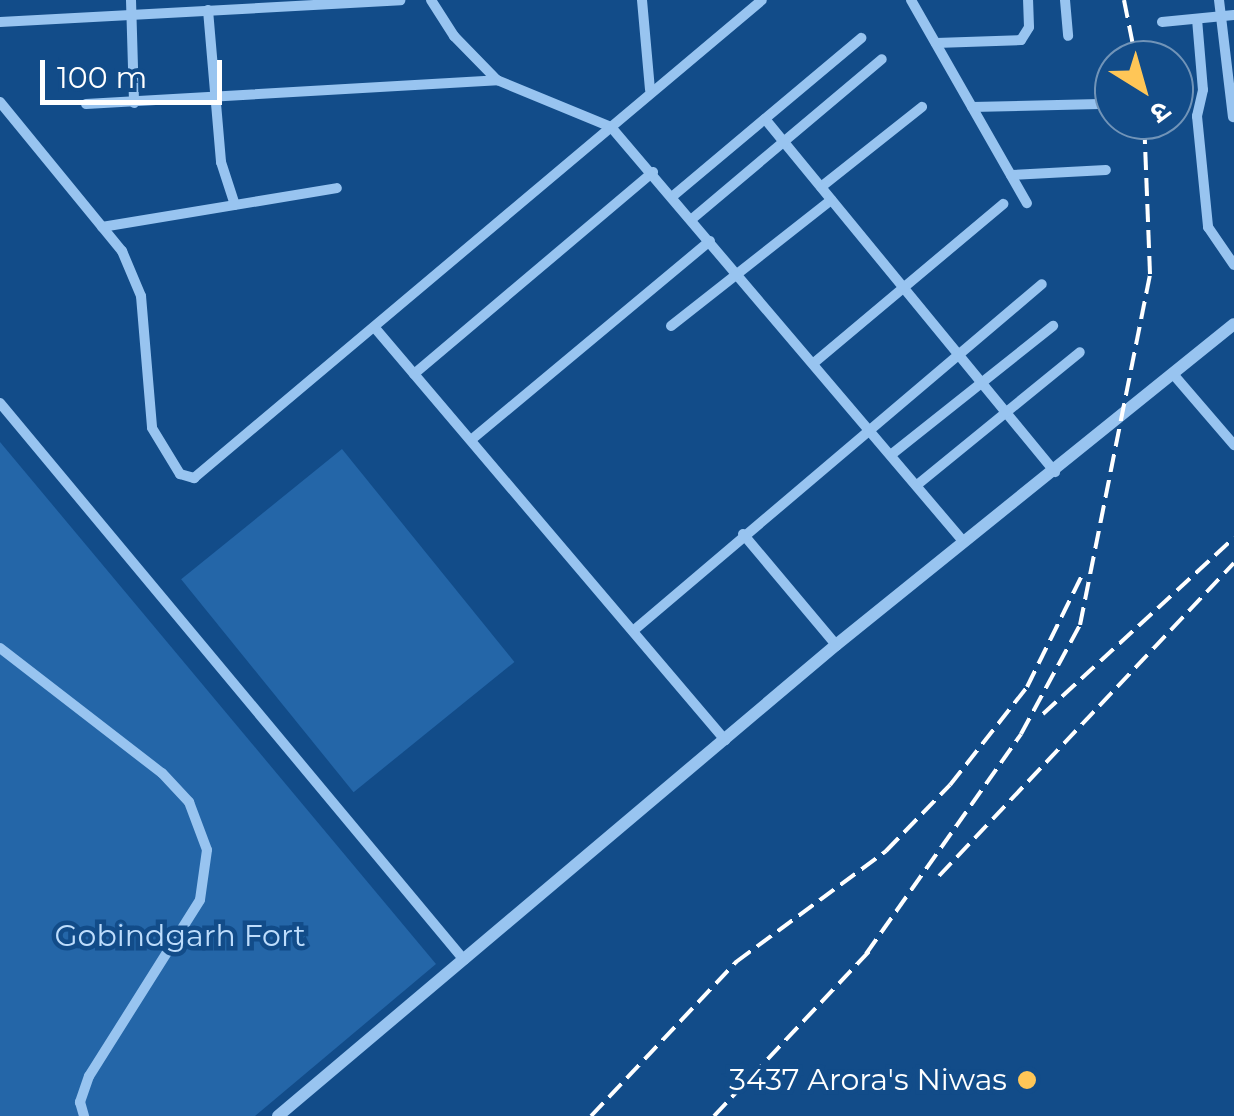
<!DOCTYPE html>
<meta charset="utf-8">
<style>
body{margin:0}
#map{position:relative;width:1234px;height:1116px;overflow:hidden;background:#124c89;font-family:Montserrat,"Noto Sans Devanagari",sans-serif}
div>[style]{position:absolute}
.green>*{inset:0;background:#2466a8;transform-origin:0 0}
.minor>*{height:10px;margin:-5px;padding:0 5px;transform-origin:5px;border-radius:5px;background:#98c4f0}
.tertiary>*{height:12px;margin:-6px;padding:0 6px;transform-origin:6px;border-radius:6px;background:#98c4f0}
.rail>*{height:4px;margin-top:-2px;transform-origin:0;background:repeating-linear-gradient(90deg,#fff 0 18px,transparent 0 26px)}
.dots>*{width:28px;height:28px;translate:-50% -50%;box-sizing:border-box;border:5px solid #124c89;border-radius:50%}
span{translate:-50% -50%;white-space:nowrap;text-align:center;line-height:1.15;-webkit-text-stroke:9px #124c89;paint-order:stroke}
.park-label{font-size:30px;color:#beddfc}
.poi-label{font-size:30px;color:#fff}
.right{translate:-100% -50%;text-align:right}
.north{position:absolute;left:1094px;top:40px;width:100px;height:100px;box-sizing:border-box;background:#124c89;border:2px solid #7194b8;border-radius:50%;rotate:143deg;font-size:28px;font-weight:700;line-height:40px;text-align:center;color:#fff}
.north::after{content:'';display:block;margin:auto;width:35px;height:45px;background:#ffc657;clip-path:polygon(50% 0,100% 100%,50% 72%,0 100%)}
.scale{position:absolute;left:40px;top:60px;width:182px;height:45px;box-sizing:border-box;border:5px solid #fff;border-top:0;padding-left:12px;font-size:30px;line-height:35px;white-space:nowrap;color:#fff;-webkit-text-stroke:8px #124c89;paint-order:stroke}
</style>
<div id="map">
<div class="green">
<i style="clip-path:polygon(0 442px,436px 964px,255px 1116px,0 1116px)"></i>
<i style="left:342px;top:449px;width:274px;height:207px;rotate:51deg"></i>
</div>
<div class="minor">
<i style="left:131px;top:0;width:103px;rotate:88.3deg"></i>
<i style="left:431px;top:0;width:43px;rotate:57.4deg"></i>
<i style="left:454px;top:36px;width:62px;rotate:45.7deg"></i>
<i style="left:497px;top:80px;width:123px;rotate:22.4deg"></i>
<i style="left:611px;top:127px;width:543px;rotate:49.63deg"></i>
<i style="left:642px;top:0;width:90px;rotate:84.9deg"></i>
<i style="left:911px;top:0;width:234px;rotate:60.3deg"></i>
<i style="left:1065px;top:0;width:36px;rotate:85deg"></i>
<i style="left:1219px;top:0;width:118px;rotate:83.2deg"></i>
<i style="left:208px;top:10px;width:153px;rotate:85.1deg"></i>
<i style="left:221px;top:162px;width:45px;rotate:72deg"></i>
<i style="left:1197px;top:19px;width:71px;rotate:85.2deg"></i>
<i style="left:1203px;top:90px;width:27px;rotate:103deg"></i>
<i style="left:1197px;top:116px;width:112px;rotate:84.3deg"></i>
<i style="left:1208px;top:227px;width:46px;rotate:55.6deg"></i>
<i style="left:0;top:22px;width:401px;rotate:-3.1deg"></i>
<i style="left:1162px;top:22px;width:72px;rotate:-5.6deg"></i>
<i style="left:936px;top:43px;width:85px;rotate:-2deg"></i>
<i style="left:1021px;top:40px;width:15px;rotate:-58deg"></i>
<i style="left:1029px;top:27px;width:27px;rotate:-92deg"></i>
<i style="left:0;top:102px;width:193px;rotate:50.7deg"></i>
<i style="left:122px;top:251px;width:49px;rotate:67.1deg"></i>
<i style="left:141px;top:296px;width:132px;rotate:85.2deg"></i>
<i style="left:152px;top:428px;width:54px;rotate:58.7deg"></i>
<i style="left:180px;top:474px;width:15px;rotate:16deg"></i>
<i style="left:194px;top:478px;width:742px;rotate:-40.08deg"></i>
<i style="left:86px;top:104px;width:412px;rotate:-3.3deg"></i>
<i style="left:972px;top:107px;width:128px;rotate:-1.3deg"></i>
<i style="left:765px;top:119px;width:457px;rotate:50.6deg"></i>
<i style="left:1011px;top:175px;width:95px;rotate:-3deg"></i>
<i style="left:821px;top:187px;width:129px;rotate:-38.4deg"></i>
<i style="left:673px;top:196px;width:246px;rotate:-40deg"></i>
<i style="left:692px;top:219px;width:248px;rotate:-40.1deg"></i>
<i style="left:102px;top:227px;width:238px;rotate:-9.4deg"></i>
<i style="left:671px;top:326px;width:204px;rotate:-38.2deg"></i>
<i style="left:375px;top:328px;width:541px;rotate:49.65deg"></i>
<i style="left:815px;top:362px;width:246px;rotate:-40deg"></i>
<i style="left:414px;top:374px;width:313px;rotate:-40.2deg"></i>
<i style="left:1173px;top:374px;width:94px;rotate:49.3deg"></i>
<i style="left:0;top:403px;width:725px;rotate:50.2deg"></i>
<i style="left:471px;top:440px;width:311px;rotate:-39.8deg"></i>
<i style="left:892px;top:454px;width:206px;rotate:-38.5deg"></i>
<i style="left:917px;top:485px;width:210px;rotate:-39.2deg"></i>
<i style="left:743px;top:534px;width:145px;rotate:50deg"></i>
<i style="left:633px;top:631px;width:536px;rotate:-40.31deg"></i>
<i style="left:0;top:648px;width:205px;rotate:37.7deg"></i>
<i style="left:162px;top:773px;width:40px;rotate:47deg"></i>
<i style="left:189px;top:802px;width:51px;rotate:69.4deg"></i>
<i style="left:207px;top:850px;width:50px;rotate:98deg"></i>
<i style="left:200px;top:900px;width:208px;rotate:122.2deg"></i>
<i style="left:89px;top:1076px;width:28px;rotate:109deg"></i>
<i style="left:80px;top:1102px;width:15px;rotate:74deg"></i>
</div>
<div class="tertiary">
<i style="left:278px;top:1116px;width:730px;rotate:-40.17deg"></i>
<i style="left:836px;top:645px;width:511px;rotate:-38.89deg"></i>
</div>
<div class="rail">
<i style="left:1124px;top:0;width:61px;rotate:78.7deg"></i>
<i style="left:1043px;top:714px;width:260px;rotate:-42.7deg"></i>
<i style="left:939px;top:876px;width:430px;rotate:-46.7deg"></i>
<i style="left:866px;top:954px;width:269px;rotate:-54.8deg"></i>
<i style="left:1021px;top:734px;width:124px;rotate:-61.6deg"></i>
<i style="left:1080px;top:625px;width:358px;rotate:-78.7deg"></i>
<i style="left:1150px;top:274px;width:154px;rotate:-92.2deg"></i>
<i style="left:591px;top:1116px;width:212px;rotate:-46.7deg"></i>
<i style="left:736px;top:962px;width:187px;rotate:-36.5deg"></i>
<i style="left:886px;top:851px;width:92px;rotate:-45.9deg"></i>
<i style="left:950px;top:785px;width:125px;rotate:-51.8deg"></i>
<i style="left:1027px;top:687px;width:125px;rotate:-63.8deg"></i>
<i style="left:714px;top:1116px;width:233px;rotate:-46.7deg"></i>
</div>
<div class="dots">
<i style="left:1027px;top:1080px;background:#ffc657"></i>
</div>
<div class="park-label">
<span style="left:180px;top:936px">Gobindgarh Fort</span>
</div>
<div class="poi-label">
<span class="right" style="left:1007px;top:1080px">3437 Arora's Niwas</span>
</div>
<div class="north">उ</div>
<div class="scale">100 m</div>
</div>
